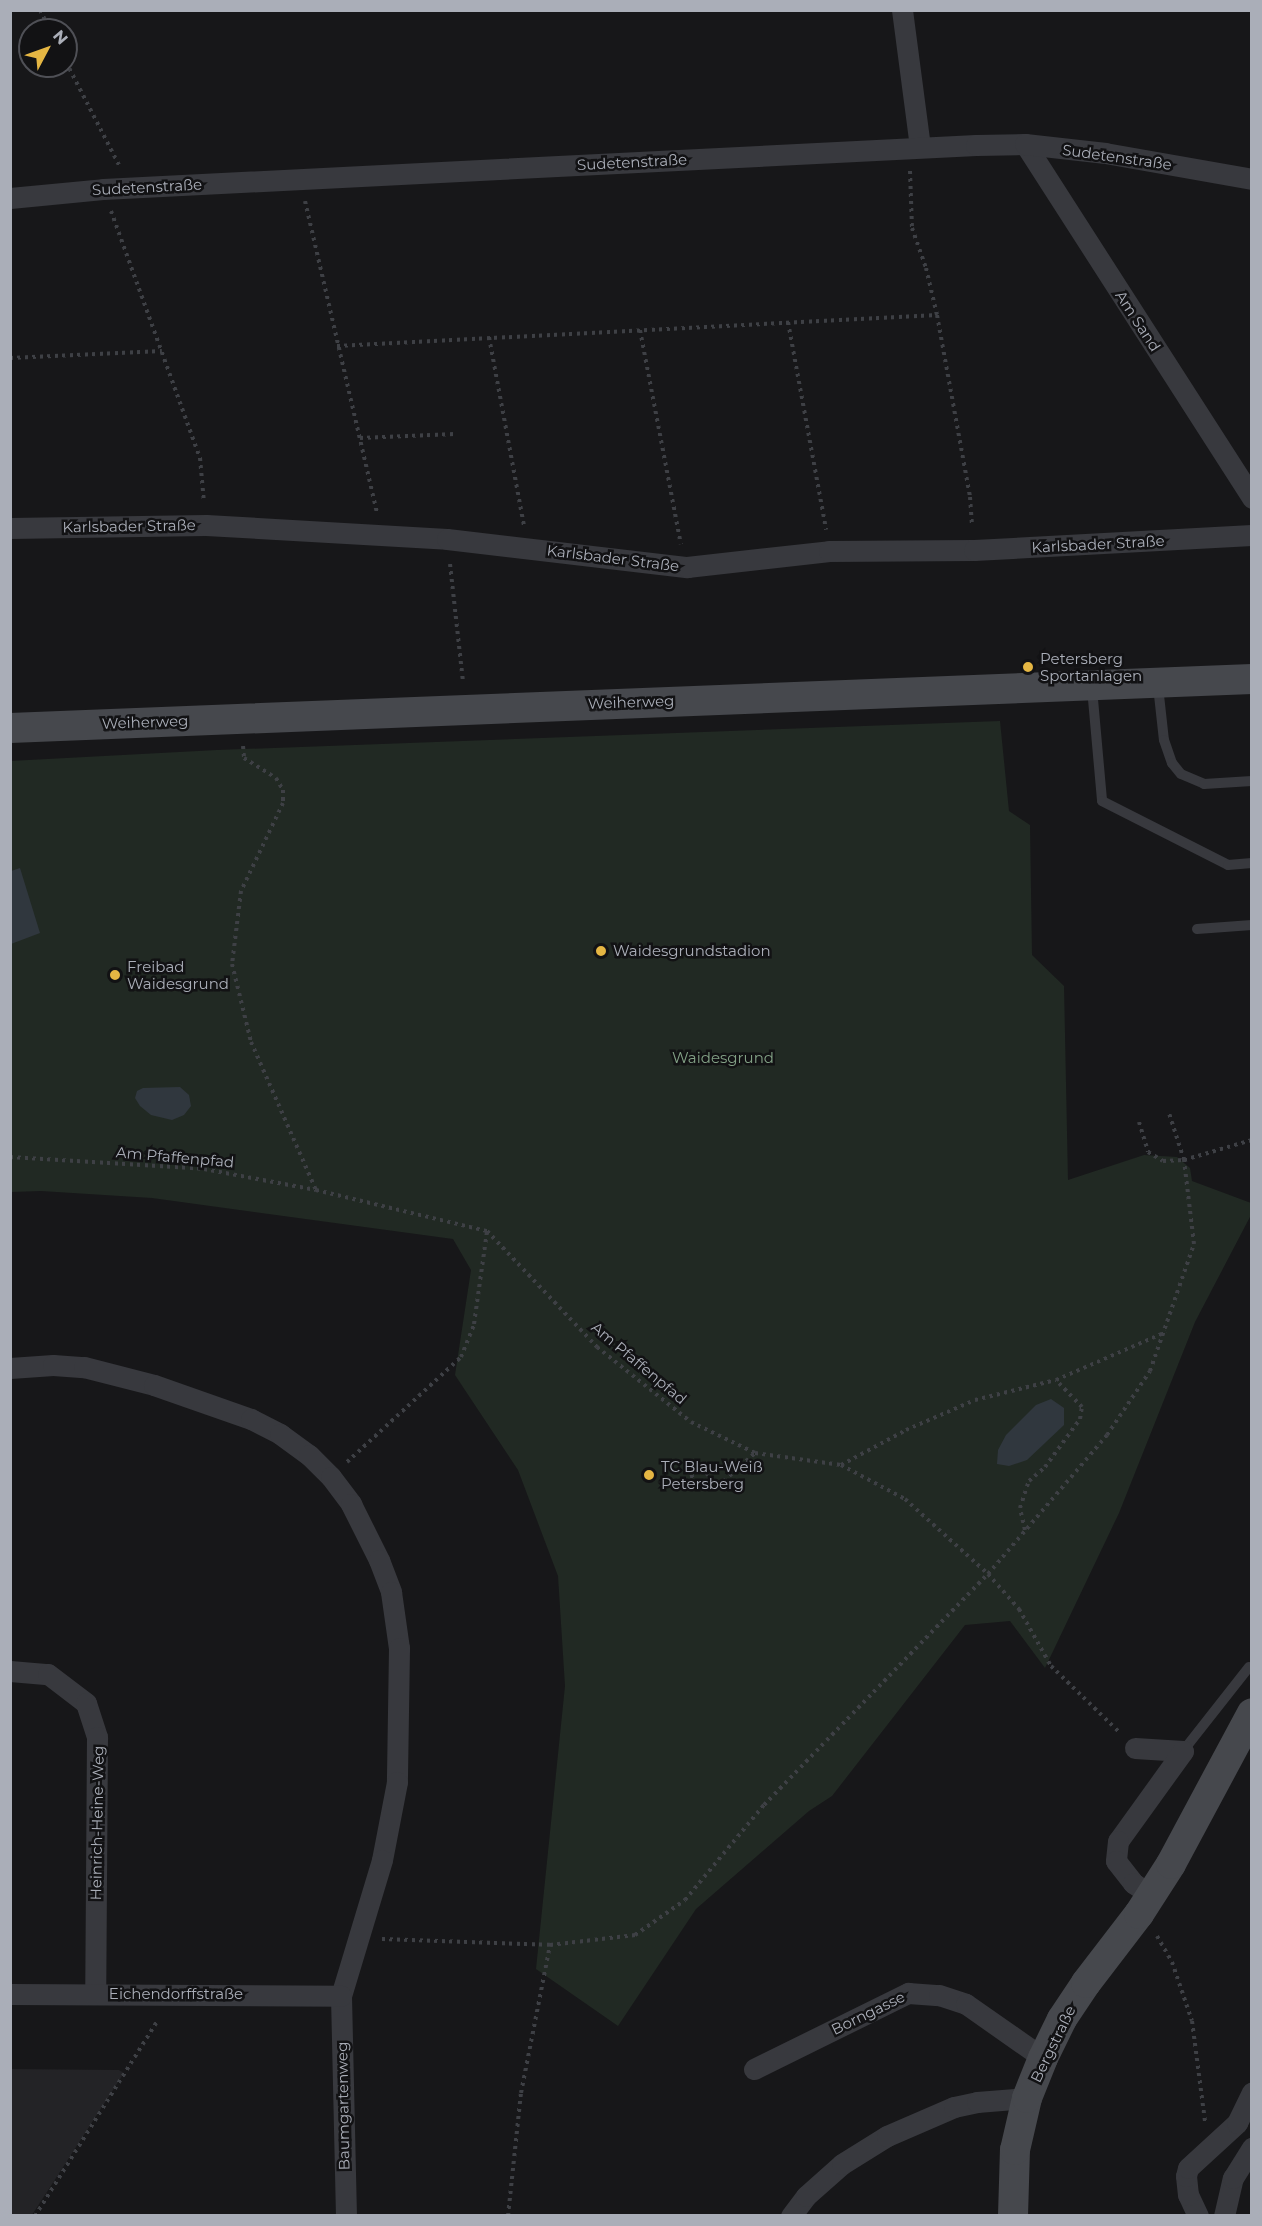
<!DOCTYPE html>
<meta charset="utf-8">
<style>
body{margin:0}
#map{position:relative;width:1262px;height:2226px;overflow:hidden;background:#171719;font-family:Montserrat,sans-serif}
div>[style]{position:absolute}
.built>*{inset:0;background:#232326}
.green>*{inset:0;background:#212923}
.water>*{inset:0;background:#30373e}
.path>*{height:4px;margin-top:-2px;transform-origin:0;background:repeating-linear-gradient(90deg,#3e4045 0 3px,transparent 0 7.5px)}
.lane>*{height:10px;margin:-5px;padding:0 5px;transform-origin:5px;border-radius:5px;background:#38393e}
.street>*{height:21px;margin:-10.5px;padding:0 10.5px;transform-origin:10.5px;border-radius:10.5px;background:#38393e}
.secondary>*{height:30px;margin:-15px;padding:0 15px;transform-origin:15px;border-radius:15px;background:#46484d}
.dots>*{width:16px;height:16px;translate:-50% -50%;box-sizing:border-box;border:3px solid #121214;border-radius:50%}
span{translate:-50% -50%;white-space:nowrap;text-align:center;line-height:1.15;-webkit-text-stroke:5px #121214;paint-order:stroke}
.street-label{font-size:15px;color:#aaaeb8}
.poi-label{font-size:15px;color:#aaaeb8}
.left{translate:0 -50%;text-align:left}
.park-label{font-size:15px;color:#83a186}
.frame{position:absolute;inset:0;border:12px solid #aaaeb8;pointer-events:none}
.north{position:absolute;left:18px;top:18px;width:60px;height:60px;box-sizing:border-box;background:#121214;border:2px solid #4f5056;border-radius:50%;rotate:49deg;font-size:16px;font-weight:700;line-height:24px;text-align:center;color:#aaaeb8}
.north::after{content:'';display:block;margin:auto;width:21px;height:27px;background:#e5b643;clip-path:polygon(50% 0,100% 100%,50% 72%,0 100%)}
</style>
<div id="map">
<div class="built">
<i style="clip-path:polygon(11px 2018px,11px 2069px,119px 2070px,124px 2073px,32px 2215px,11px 2215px,10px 2018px)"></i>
</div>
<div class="green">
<i style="clip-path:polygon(1000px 721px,1009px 811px,1030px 825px,1032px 955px,1064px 986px,1068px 1180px,1144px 1155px,1177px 1157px,1190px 1168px,1192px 1181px,1251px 1203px,1251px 1215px,1195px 1322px,1119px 1513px,1045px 1668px,1010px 1621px,965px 1625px,832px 1796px,809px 1811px,696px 1909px,618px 2026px,536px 1969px,565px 1686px,558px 1576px,518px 1470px,455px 1375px,471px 1270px,453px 1239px,152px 1198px,41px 1191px,11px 1192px,10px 761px,217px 750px)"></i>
</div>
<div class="water">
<i style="clip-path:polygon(20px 868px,40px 933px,11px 944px,11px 871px)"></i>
<i style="clip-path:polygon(180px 1087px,189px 1095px,191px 1106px,184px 1115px,172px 1120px,151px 1115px,140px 1106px,135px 1098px,137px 1091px,143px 1088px)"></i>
<i style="clip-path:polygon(1051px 1399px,1064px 1408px,1064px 1425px,1027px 1460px,1009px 1466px,997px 1464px,998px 1450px,1006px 1435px,1036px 1405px)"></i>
</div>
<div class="path">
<i style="left:40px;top:10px;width:22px;rotate:63deg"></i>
<i style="left:66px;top:62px;width:116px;rotate:62.8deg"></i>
<i style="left:910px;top:171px;width:57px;rotate:88deg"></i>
<i style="left:912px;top:228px;width:42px;rotate:70.7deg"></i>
<i style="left:926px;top:268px;width:48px;rotate:76.8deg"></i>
<i style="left:937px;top:315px;width:185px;rotate:79.7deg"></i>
<i style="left:970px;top:497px;width:29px;rotate:86deg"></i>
<i style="left:305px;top:201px;width:320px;rotate:77deg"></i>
<i style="left:111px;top:211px;width:263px;rotate:70.2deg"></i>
<i style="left:200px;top:458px;width:45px;rotate:84.9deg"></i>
<i style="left:788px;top:322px;width:211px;rotate:79.6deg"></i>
<i style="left:640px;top:330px;width:218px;rotate:79.2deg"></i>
<i style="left:489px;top:337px;width:191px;rotate:79.5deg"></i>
<i style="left:337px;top:346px;width:601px;rotate:-2.96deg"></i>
<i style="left:10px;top:358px;width:152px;rotate:-2.6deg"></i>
<i style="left:360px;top:438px;width:95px;rotate:-2.4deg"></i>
<i style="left:450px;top:564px;width:119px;rotate:83.7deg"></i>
<i style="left:243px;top:746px;width:12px;rotate:85deg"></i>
<i style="left:244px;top:758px;width:38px;rotate:32deg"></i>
<i style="left:276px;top:778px;width:14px;rotate:60deg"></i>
<i style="left:283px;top:790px;width:13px;rotate:90deg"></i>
<i style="left:283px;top:803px;width:98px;rotate:115.5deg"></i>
<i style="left:241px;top:891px;width:74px;rotate:97deg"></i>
<i style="left:232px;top:964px;width:80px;rotate:76.3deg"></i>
<i style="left:251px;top:1042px;width:162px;rotate:66.3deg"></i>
<i style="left:1139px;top:1122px;width:31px;rotate:73deg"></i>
<i style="left:1148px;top:1152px;width:17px;rotate:31deg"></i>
<i style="left:1163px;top:1161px;width:21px;rotate:-3deg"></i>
<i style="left:1184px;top:1160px;width:71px;rotate:-16.4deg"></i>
<i style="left:10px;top:1157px;width:194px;rotate:3.5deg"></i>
<i style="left:204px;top:1169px;width:114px;rotate:10.6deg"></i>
<i style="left:316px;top:1190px;width:176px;rotate:13.5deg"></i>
<i style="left:487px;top:1231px;width:160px;rotate:46.5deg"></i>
<i style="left:597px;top:1347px;width:120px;rotate:38.6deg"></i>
<i style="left:691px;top:1422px;width:71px;rotate:25.8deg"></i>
<i style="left:755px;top:1453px;width:87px;rotate:7.9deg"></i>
<i style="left:841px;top:1465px;width:72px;rotate:28deg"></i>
<i style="left:905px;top:1499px;width:112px;rotate:42.1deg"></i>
<i style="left:988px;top:1574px;width:47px;rotate:48.5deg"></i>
<i style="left:1019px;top:1609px;width:65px;rotate:60.7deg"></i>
<i style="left:1051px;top:1666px;width:95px;rotate:44.1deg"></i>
<i style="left:347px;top:1462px;width:155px;rotate:-42.6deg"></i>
<i style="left:461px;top:1357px;width:35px;rotate:-68deg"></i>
<i style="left:474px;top:1324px;width:93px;rotate:-82deg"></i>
<i style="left:841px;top:1465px;width:74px;rotate:-28.3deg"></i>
<i style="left:906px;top:1430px;width:75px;rotate:-23.5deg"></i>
<i style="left:975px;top:1400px;width:83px;rotate:-13.9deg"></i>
<i style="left:1056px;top:1380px;width:120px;rotate:-23.6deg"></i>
<i style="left:681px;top:1487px;width:13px;rotate:-9deg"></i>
<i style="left:694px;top:1485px;width:18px;rotate:-103deg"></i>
<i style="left:690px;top:1467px;width:8px;rotate:-40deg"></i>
<i style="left:696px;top:1462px;width:33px;rotate:47deg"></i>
<i style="left:718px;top:1486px;width:50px;rotate:-41.7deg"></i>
<i style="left:1025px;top:1530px;width:23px;rotate:-103deg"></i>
<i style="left:1020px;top:1508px;width:28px;rotate:-72deg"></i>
<i style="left:1029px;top:1481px;width:21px;rotate:-41deg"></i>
<i style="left:1045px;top:1467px;width:59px;rotate:-53.9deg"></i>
<i style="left:1080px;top:1419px;width:12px;rotate:-81deg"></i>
<i style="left:1082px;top:1407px;width:37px;rotate:-134deg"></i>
<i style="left:1157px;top:1936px;width:30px;rotate:60deg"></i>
<i style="left:1172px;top:1962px;width:62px;rotate:71.3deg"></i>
<i style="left:1192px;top:2021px;width:101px;rotate:82.6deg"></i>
<i style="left:382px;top:1939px;width:168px;rotate:2deg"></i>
<i style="left:550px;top:1945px;width:86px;rotate:-6.7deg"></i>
<i style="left:635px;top:1935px;width:61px;rotate:-35deg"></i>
<i style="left:685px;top:1900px;width:124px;rotate:-50.3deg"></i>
<i style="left:764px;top:1805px;width:322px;rotate:-45.9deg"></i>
<i style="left:988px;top:1574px;width:183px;rotate:-49.4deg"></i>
<i style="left:1107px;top:1435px;width:77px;rotate:-56.1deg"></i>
<i style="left:1150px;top:1371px;width:134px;rotate:-70.9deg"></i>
<i style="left:1194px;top:1244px;width:85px;rotate:-96.8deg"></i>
<i style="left:1184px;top:1160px;width:49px;rotate:-107.7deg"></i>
<i style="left:35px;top:2216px;width:231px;rotate:-57.9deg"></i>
<i style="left:508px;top:2216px;width:124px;rotate:-84deg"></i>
<i style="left:521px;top:2093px;width:151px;rotate:-78.9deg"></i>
</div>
<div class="lane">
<i style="left:1158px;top:686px;width:54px;rotate:83.7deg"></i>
<i style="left:1164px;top:740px;width:24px;rotate:71deg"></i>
<i style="left:1172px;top:763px;width:14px;rotate:51deg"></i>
<i style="left:1181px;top:774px;width:25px;rotate:23deg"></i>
<i style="left:1204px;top:784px;width:48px;rotate:-3.6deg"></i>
<i style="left:1092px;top:688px;width:113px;rotate:84.9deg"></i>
<i style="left:1102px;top:801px;width:141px;rotate:26.9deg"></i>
<i style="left:1228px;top:865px;width:24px;rotate:-5deg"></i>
<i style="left:1197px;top:929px;width:55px;rotate:-4.2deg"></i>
<i style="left:1183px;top:1751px;width:107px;rotate:-51.8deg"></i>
</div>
<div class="street">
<i style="left:902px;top:10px;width:137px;rotate:82.5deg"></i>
<i style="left:1025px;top:144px;width:421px;rotate:57.3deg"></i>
<i style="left:10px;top:198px;width:93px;rotate:-5.5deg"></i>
<i style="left:103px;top:189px;width:874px;rotate:-2.89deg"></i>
<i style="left:976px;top:145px;width:49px;rotate:-1.2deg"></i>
<i style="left:1025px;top:144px;width:81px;rotate:6.4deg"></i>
<i style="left:1105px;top:153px;width:149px;rotate:10deg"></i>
<i style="left:10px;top:528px;width:196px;rotate:-0.9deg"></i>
<i style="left:206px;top:525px;width:241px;rotate:3.3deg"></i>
<i style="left:447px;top:539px;width:242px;rotate:6.7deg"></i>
<i style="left:687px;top:567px;width:143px;rotate:-6.4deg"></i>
<i style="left:829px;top:551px;width:145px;rotate:-0.4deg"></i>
<i style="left:974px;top:550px;width:278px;rotate:-3.1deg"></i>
<i style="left:10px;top:1368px;width:43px;rotate:-4deg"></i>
<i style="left:53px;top:1365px;width:31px;rotate:4deg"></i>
<i style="left:84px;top:1367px;width:72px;rotate:14.4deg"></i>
<i style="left:154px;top:1385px;width:103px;rotate:19.3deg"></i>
<i style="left:251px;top:1419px;width:33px;rotate:27deg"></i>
<i style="left:280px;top:1434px;width:36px;rotate:36deg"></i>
<i style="left:309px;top:1455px;width:31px;rotate:45deg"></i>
<i style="left:331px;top:1477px;width:34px;rotate:53deg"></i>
<i style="left:351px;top:1504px;width:63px;rotate:63.4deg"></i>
<i style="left:379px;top:1560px;width:34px;rotate:69deg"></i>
<i style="left:391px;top:1592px;width:57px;rotate:81.9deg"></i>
<i style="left:399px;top:1648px;width:134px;rotate:90.9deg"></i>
<i style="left:397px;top:1782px;width:79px;rotate:100.9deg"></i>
<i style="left:382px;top:1860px;width:142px;rotate:106.8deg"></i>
<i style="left:341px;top:1996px;width:220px;rotate:88.7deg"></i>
<i style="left:10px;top:1671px;width:38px;rotate:5deg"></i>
<i style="left:48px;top:1674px;width:48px;rotate:37.3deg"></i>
<i style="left:86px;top:1703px;width:36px;rotate:72deg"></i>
<i style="left:97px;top:1737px;width:257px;rotate:90.4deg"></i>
<i style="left:1135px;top:1748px;width:48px;rotate:3.6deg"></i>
<i style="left:1183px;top:1751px;width:111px;rotate:125.8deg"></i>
<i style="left:1118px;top:1841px;width:20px;rotate:96deg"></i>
<i style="left:1116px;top:1861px;width:28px;rotate:52deg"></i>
<i style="left:1133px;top:1883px;width:23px;rotate:34deg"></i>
<i style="left:10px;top:1994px;width:331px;rotate:0.3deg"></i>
<i style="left:754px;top:2069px;width:172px;rotate:-26.3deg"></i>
<i style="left:908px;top:1993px;width:31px;rotate:4deg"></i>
<i style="left:939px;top:1995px;width:28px;rotate:18deg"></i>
<i style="left:966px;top:2004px;width:94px;rotate:35deg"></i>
<i style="left:791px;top:2216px;width:25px;rotate:-53deg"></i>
<i style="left:806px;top:2196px;width:48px;rotate:-41.6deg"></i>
<i style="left:842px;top:2164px;width:53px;rotate:-31.9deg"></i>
<i style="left:887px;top:2136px;width:73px;rotate:-23.4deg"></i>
<i style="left:954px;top:2107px;width:24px;rotate:-12deg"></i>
<i style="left:977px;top:2102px;width:50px;rotate:-4.6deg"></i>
<i style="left:1198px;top:2216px;width:23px;rotate:-115deg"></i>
<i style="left:1188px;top:2195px;width:19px;rotate:-96deg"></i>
<i style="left:1186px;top:2176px;width:8px;rotate:-76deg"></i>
<i style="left:1188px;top:2168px;width:67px;rotate:-42.6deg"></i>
<i style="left:1237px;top:2123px;width:34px;rotate:-64deg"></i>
<i style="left:1224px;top:2216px;width:39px;rotate:-77deg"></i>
<i style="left:1233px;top:2178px;width:36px;rotate:-58deg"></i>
</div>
<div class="secondary">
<i style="left:10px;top:728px;width:1243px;rotate:-2.26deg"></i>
<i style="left:1013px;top:2216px;width:66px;rotate:-88.3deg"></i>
<i style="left:1015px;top:2150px;width:53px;rotate:-77deg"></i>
<i style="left:1027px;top:2098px;width:43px;rotate:-68.2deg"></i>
<i style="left:1043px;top:2058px;width:43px;rotate:-64deg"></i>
<i style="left:1062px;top:2019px;width:43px;rotate:-56.3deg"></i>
<i style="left:1086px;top:1983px;width:87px;rotate:-52.5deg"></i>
<i style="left:1139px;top:1914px;width:59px;rotate:-57.4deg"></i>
<i style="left:1171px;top:1864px;width:171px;rotate:-61.8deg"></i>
</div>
<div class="dots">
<i style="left:1028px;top:667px;background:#e5b643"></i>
<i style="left:601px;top:951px;background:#e5b643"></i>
<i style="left:115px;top:975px;background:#e5b643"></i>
<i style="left:649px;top:1475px;background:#e5b643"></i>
</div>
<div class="street-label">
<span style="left:1117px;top:157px;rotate:8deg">Sudetenstraße</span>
<span style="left:632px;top:162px;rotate:-3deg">Sudetenstraße</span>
<span style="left:147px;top:187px;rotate:-3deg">Sudetenstraße</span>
<span style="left:1138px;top:321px;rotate:57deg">Am Sand</span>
<span style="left:129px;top:526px;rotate:-1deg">Karlsbader Straße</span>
<span style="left:1098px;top:544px;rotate:-3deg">Karlsbader Straße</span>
<span style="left:613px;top:558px;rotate:7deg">Karlsbader Straße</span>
<span style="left:631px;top:702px;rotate:-2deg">Weiherweg</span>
<span style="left:145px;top:722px;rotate:-2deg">Weiherweg</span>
<span style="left:175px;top:1157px;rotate:5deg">Am Pfaffenpfad</span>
<span style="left:639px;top:1363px;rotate:40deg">Am Pfaffenpfad</span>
<span style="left:97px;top:1823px;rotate:-89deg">Heinrich-Heine-Weg</span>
<span style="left:176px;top:1994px">Eichendorffstraße</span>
<span style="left:868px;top:2013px;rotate:-26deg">Borngasse</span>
<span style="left:1053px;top:2044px;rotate:-64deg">Bergstraße</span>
<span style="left:343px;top:2106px;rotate:-91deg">Baumgartenweg</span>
</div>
<div class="poi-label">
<span class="left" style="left:1040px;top:667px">Petersberg<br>Sportanlagen</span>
<span class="left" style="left:613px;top:951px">Waidesgrundstadion</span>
<span class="left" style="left:127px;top:975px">Freibad<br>Waidesgrund</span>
<span class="left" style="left:661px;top:1475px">TC Blau-Weiß<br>Petersberg</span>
</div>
<div class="park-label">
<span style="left:723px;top:1058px">Waidesgrund</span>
</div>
<div class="frame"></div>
<div class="north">N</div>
</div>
